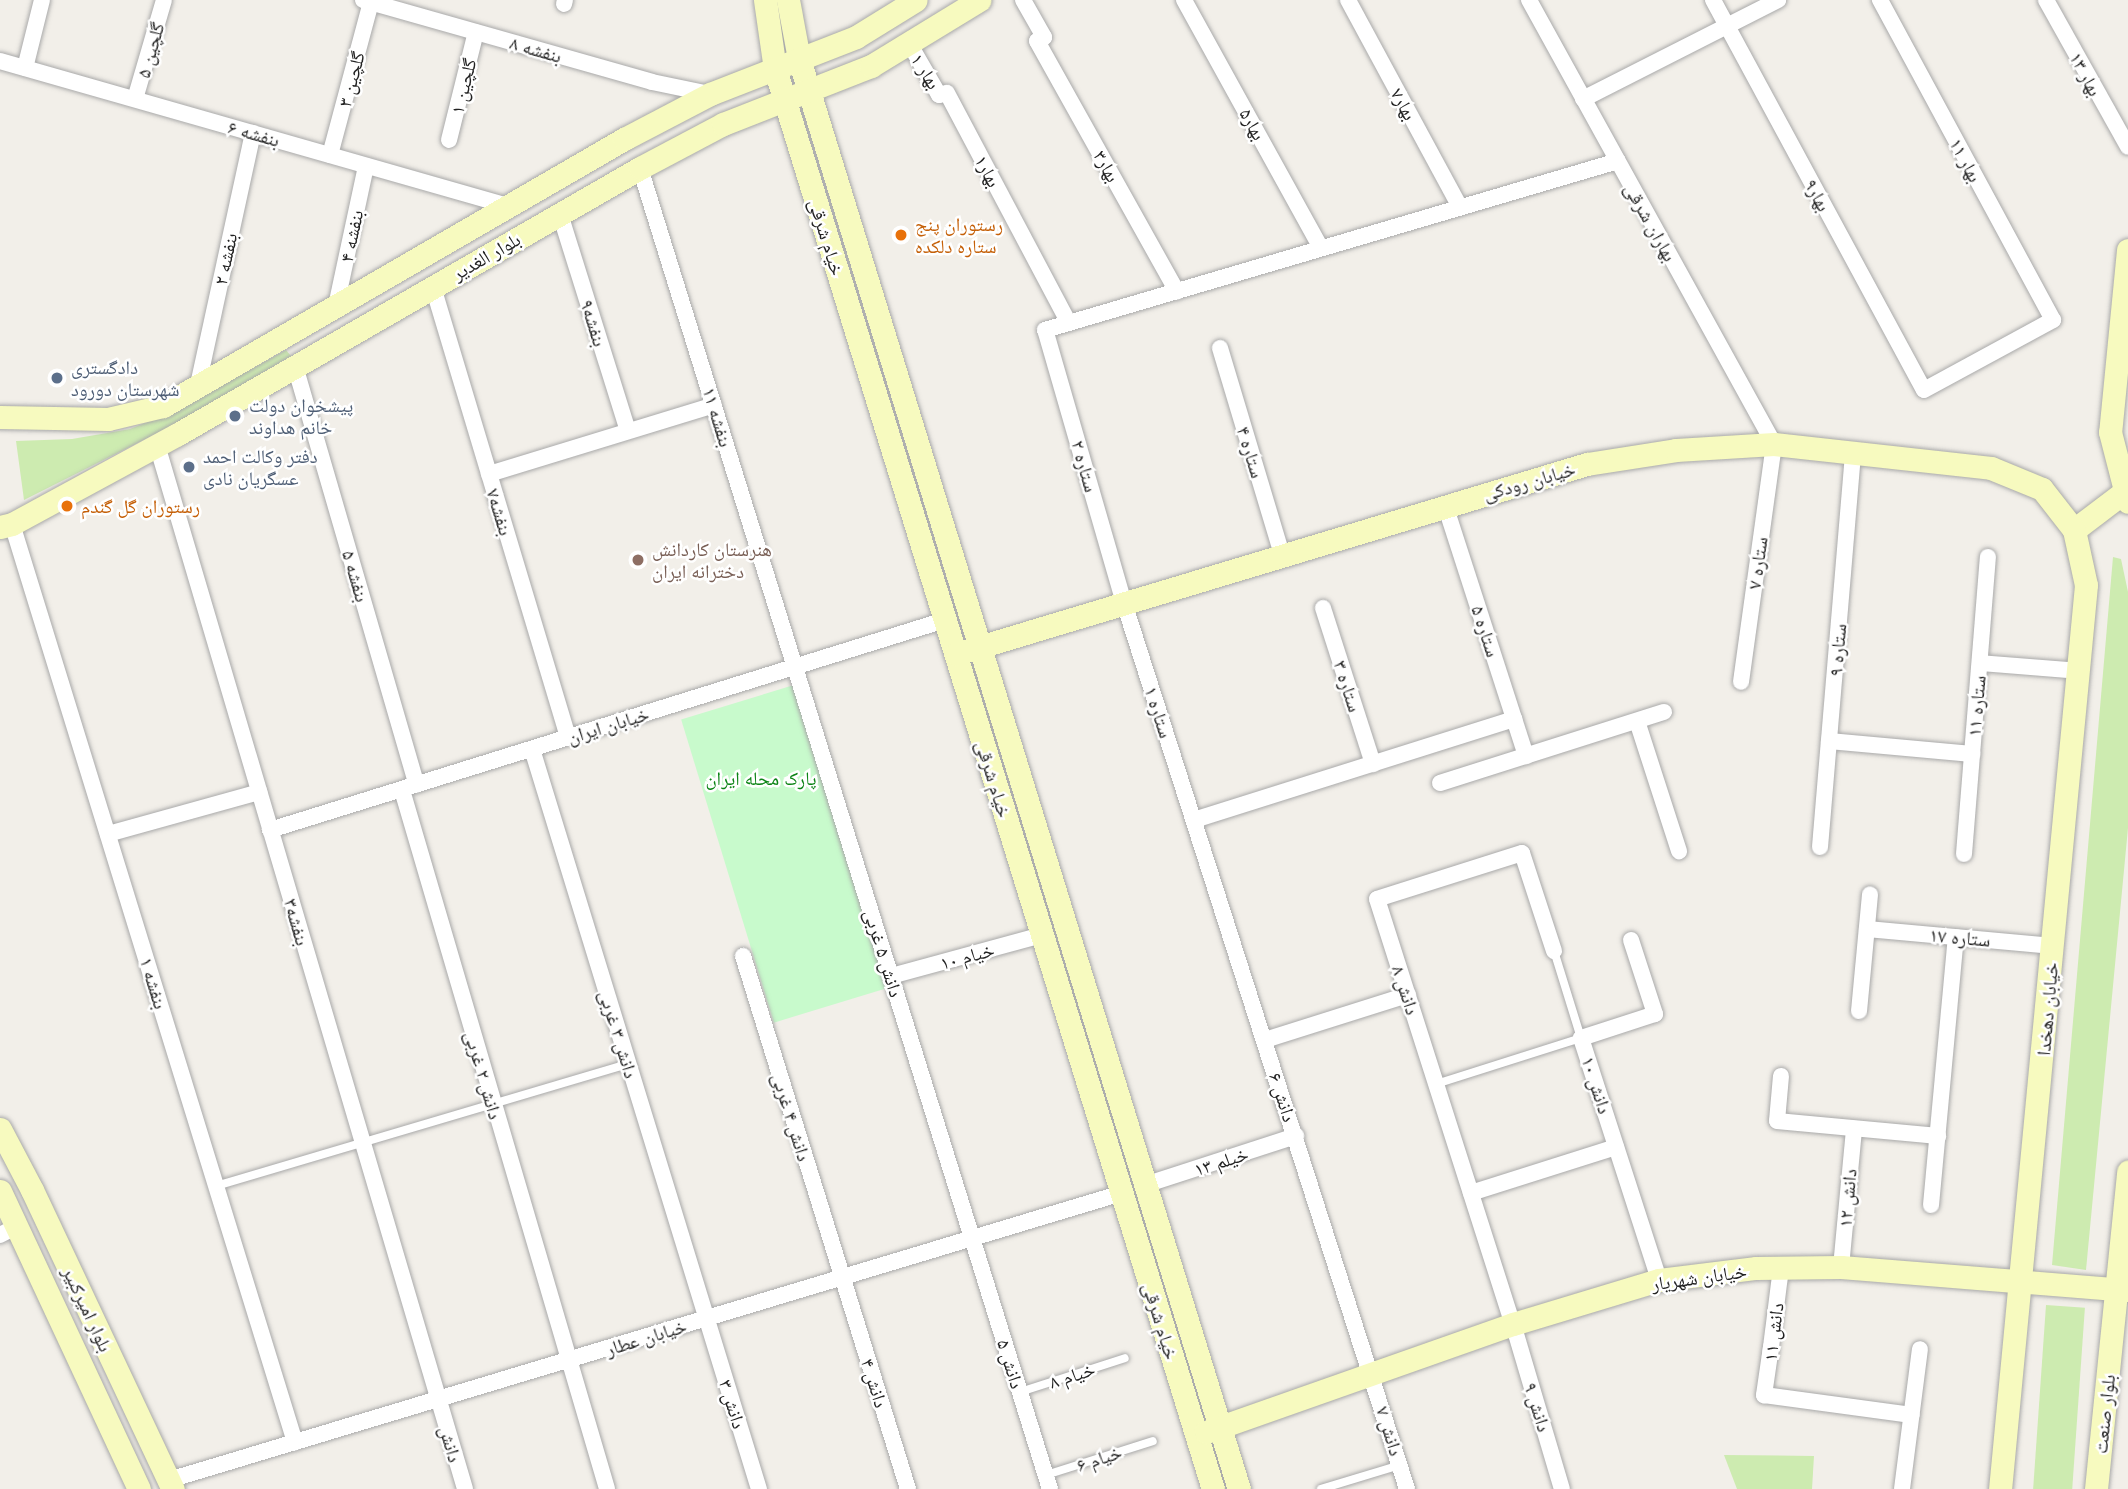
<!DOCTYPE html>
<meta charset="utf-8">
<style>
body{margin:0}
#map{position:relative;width:2128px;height:1489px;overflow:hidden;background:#f2efe9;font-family:Lato,"Noto Naskh Arabic",sans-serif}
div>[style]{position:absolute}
.grass>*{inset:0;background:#cdebb0;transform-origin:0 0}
.park>*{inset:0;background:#c8facc;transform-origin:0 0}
.roads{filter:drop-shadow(0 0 2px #a9a9a9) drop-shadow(0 0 2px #a9a9a9)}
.lane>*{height:8px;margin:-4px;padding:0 4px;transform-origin:4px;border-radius:4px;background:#fff}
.street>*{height:16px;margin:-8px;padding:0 8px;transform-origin:8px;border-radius:8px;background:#fff}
.secondary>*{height:23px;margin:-11.5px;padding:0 11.5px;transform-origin:11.5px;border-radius:11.5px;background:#f7fabf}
.dots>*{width:19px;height:19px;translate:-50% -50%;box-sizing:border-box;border:4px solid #fff;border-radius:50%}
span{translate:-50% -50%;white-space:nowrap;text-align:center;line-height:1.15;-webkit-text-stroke:5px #fff;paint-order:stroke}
.street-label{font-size:19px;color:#222}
.food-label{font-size:19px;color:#c56008}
.left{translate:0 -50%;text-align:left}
.service-label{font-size:19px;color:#4e5e75}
.education-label{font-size:19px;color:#785e54}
.park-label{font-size:19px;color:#0c8416}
</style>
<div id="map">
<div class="grass">
<i style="clip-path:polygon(286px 350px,291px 356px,185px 419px,24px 500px,16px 441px,72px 439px,130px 429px,175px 411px)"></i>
<i style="clip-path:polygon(2113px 557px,2121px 559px,2128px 592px,2128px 828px,2086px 1270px,2052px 1265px)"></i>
<i style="left:2046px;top:1305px;width:39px;height:185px;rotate:4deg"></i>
<i style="clip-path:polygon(1724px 1455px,1814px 1456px,1812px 1489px,1737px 1489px)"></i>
</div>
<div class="park">
<i style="left:794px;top:685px;width:317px;height:118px;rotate:73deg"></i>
</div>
<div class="roads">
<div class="lane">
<i style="left:1436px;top:1084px;width:152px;rotate:-17.6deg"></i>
<i style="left:1581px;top:1038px;width:91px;rotate:-107.2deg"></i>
<i style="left:216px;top:1186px;width:431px;rotate:-16.5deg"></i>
<i style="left:1020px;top:1392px;width:110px;rotate:-17.9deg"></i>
<i style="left:1046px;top:1475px;width:112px;rotate:-17.6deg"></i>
<i style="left:1321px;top:1489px;width:83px;rotate:-16.9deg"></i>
</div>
<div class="street">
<i style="left:363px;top:0;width:300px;rotate:15.8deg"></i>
<i style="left:652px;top:82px;width:59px;rotate:11.7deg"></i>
<i style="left:1023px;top:0;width:43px;rotate:60.4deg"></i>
<i style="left:1044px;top:37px;width:8px;rotate:150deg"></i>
<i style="left:1037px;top:41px;width:287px;rotate:60.8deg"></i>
<i style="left:1184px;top:0;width:283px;rotate:61.1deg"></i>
<i style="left:1348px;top:0;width:235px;rotate:61.6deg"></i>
<i style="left:1529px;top:0;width:507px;rotate:61.11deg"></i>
<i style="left:1774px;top:444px;width:240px;rotate:97.9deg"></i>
<i style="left:1713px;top:0;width:443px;rotate:61.6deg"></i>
<i style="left:1924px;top:390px;width:147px;rotate:-28.5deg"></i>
<i style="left:2053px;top:320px;width:364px;rotate:-118.4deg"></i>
<i style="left:2046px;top:0;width:168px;rotate:60.8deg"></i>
<i style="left:564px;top:4px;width:4px;rotate:-76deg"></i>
<i style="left:909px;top:43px;width:60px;rotate:60deg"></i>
<i style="left:939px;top:95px;width:8px;rotate:-14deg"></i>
<i style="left:947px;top:93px;width:260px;rotate:62.1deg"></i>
<i style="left:0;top:61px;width:528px;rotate:15.93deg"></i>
<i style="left:25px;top:68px;width:70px;rotate:-76deg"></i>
<i style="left:135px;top:99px;width:103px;rotate:-73.7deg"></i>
<i style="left:1583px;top:99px;width:219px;rotate:-26.9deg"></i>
<i style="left:449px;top:140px;width:111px;rotate:-76deg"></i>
<i style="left:330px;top:155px;width:158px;rotate:-75deg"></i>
<i style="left:640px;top:168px;width:1383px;rotate:72.76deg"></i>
<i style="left:560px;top:214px;width:227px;rotate:72.6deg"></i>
<i style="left:433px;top:287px;width:470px;rotate:73.3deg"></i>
<i style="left:336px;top:306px;width:143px;rotate:-77.9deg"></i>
<i style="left:1220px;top:348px;width:216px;rotate:73.3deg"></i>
<i style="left:295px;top:366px;width:436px;rotate:73.8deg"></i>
<i style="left:198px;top:385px;width:258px;rotate:-77.7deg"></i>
<i style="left:157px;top:445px;width:1088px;rotate:73.56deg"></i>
<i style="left:489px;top:474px;width:235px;rotate:-17deg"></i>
<i style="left:1445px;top:505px;width:264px;rotate:72.1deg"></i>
<i style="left:12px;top:524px;width:961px;rotate:72.87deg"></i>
<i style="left:1323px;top:608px;width:164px;rotate:72.2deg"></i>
<i style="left:1980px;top:663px;width:99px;rotate:4.6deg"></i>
<i style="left:1637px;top:721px;width:137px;rotate:72.1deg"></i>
<i style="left:1829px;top:741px;width:144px;rotate:5.2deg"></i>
<i style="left:532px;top:749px;width:774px;rotate:72.95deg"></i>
<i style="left:1440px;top:783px;width:235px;rotate:-17.6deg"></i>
<i style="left:402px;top:790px;width:728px;rotate:73.65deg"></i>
<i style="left:1194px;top:820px;width:336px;rotate:-17.5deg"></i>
<i style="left:270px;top:830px;width:707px;rotate:-17.28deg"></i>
<i style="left:108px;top:834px;width:157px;rotate:-15.5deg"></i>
<i style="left:1820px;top:847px;width:395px;rotate:-85.2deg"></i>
<i style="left:1964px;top:854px;width:298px;rotate:-85.4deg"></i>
<i style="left:1867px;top:929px;width:187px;rotate:5.2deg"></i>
<i style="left:1631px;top:940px;width:78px;rotate:72deg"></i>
<i style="left:1655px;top:1014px;width:78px;rotate:162deg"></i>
<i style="left:1581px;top:1038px;width:254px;rotate:72.1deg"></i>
<i style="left:1554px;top:951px;width:103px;rotate:-108.1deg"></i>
<i style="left:1522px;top:853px;width:152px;rotate:162.4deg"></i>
<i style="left:1377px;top:899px;width:446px;rotate:72.3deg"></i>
<i style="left:1513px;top:1324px;width:172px;rotate:73.5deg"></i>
<i style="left:743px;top:956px;width:558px;rotate:72.8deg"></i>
<i style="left:891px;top:976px;width:156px;rotate:-15.2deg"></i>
<i style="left:1859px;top:1011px;width:117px;rotate:-84.6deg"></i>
<i style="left:1265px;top:1040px;width:150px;rotate:-17.5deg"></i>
<i style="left:1781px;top:1076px;width:45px;rotate:95.1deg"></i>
<i style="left:1777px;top:1121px;width:162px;rotate:5.3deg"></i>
<i style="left:1145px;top:1185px;width:159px;rotate:-18deg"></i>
<i style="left:1471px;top:1193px;width:152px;rotate:-17.6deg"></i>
<i style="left:1931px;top:1205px;width:269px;rotate:-84.7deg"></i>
<i style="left:0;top:1235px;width:19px;rotate:-28deg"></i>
<i style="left:1841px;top:1267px;width:139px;rotate:-84.6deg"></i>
<i style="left:1771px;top:1347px;width:49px;rotate:98.3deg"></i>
<i style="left:1764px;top:1395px;width:149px;rotate:7.7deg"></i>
<i style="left:1770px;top:1355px;width:88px;rotate:-82.8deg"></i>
<i style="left:169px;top:1480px;width:995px;rotate:-16.76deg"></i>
<i style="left:1407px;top:1489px;width:930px;rotate:-107.71deg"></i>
<i style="left:1124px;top:603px;width:284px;rotate:-106.1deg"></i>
<i style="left:1045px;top:330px;width:597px;rotate:-16.43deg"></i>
<i style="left:1902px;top:1489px;width:141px;rotate:-82.7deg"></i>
</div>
<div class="secondary">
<i style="left:765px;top:0;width:70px;rotate:81.8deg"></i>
<i style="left:775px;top:69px;width:1486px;rotate:72.86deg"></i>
<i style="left:788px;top:0;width:60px;rotate:79.4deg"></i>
<i style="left:799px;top:59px;width:1496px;rotate:72.9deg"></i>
<i style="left:2128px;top:250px;width:183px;rotate:95.6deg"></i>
<i style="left:2110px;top:432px;width:72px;rotate:75.6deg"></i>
<i style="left:0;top:417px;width:108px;rotate:1.1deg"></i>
<i style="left:108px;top:419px;width:57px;rotate:-13.3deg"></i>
<i style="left:163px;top:406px;width:533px;rotate:-30.08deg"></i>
<i style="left:624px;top:139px;width:97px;rotate:-27.6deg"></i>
<i style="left:710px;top:94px;width:157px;rotate:-21.3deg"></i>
<i style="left:856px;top:37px;width:70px;rotate:-31.7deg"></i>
<i style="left:0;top:527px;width:12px;rotate:-14deg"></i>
<i style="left:12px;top:524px;width:189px;rotate:-28.5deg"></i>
<i style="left:178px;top:434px;width:533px;rotate:-29.93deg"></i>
<i style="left:640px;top:168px;width:94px;rotate:-27.9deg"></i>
<i style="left:723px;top:124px;width:159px;rotate:-21.4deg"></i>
<i style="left:871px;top:66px;width:127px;rotate:-31.4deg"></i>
<i style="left:2074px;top:530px;width:68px;rotate:-37.2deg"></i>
<i style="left:956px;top:654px;width:659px;rotate:-16.76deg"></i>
<i style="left:1587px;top:464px;width:90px;rotate:-8.9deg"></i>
<i style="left:1676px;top:450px;width:98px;rotate:-3.5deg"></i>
<i style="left:1774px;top:444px;width:218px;rotate:6.3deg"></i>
<i style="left:1991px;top:468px;width:55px;rotate:22.4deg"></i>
<i style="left:2042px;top:489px;width:52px;rotate:52deg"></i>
<i style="left:2074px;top:530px;width:56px;rotate:77.7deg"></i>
<i style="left:2086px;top:585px;width:908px;rotate:95.43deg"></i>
<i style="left:0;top:1129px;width:69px;rotate:62.3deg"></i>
<i style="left:32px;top:1190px;width:331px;rotate:64.8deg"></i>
<i style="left:0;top:1191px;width:329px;rotate:65deg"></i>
<i style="left:1206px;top:1432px;width:325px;rotate:-19.4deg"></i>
<i style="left:1513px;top:1324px;width:152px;rotate:-16.8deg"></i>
<i style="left:1659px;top:1280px;width:98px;rotate:-7.1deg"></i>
<i style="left:1756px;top:1268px;width:85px;rotate:-0.7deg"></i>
<i style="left:1841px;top:1267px;width:288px;rotate:4.6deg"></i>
<i style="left:2096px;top:1489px;width:319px;rotate:-84.2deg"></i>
</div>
</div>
<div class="dots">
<i style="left:901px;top:235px;background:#e8710a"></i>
<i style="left:57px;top:378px;background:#5c6f8a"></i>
<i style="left:235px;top:416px;background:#5c6f8a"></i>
<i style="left:189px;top:467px;background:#5c6f8a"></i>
<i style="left:67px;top:506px;background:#e8710a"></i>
<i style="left:638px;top:560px;background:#8d6e63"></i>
</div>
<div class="street-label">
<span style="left:536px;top:49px;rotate:16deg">بنفشه ۸</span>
<span style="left:150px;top:50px;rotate:-74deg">گلچین ۵</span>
<span style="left:926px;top:71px;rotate:58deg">بهار ۱</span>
<span style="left:2086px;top:74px;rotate:62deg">بهار ۱۳</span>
<span style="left:351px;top:79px;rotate:-75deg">گلچین ۳</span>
<span style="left:463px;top:86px;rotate:-76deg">گلچین ۱</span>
<span style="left:1404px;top:104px;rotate:62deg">بهار۷</span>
<span style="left:1253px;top:124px;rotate:61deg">بهار۵</span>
<span style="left:254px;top:133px;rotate:16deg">بنفشه ۶</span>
<span style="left:1966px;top:160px;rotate:62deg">بهار ۱۱</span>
<span style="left:1107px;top:166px;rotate:61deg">بهار۳</span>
<span style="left:988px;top:171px;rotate:62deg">بهار۱</span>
<span style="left:1818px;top:195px;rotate:62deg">بهار۹</span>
<span style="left:1651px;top:222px;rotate:61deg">بهاران شرقی</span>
<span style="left:351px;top:236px;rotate:-78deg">بنفشه ۴</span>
<span style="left:827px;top:237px;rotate:73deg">خیام شرقی</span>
<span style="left:486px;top:256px;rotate:-30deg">بلوار الغدیر</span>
<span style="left:225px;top:259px;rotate:-78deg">بنفشه ۲</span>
<span style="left:594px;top:323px;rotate:73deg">بنفشه۹</span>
<span style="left:718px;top:417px;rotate:73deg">بنفشه ۱۱</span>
<span style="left:1251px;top:452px;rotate:73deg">ستاره ۴</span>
<span style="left:1085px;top:466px;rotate:74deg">ستاره ۲</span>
<span style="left:1529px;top:481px;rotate:-16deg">خیابان رودکی</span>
<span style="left:500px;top:512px;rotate:73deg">بنفشه۷</span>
<span style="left:1757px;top:563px;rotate:-82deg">ستاره ۷</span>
<span style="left:356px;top:576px;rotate:74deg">بنفشه ۵</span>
<span style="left:1486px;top:631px;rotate:72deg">ستاره ۵</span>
<span style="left:1837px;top:650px;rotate:-85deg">ستاره ۹</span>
<span style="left:1348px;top:686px;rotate:72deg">ستاره ۳</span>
<span style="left:1976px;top:706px;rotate:-85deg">ستاره ۱۱</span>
<span style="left:1159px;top:712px;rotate:72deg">ستاره ۱</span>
<span style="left:608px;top:725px;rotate:-17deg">خیابان ایران</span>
<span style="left:994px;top:779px;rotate:73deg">خیام شرقی</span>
<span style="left:297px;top:922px;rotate:74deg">بنفشه۳</span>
<span style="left:1960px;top:937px;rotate:5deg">ستاره ۱۷</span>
<span style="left:884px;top:953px;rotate:73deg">دانش ۵ غربی</span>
<span style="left:967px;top:956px;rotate:-15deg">خیام ۱۰</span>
<span style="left:154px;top:983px;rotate:73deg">بنفشه ۱</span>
<span style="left:1406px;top:990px;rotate:72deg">دانش ۸</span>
<span style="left:2047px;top:1009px;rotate:-85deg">خیابان دهخدا</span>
<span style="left:619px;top:1034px;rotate:73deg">دانش ۳ غربی</span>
<span style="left:484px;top:1075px;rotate:74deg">دانش ۲ غربی</span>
<span style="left:1597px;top:1085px;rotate:72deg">دانش ۱۰</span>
<span style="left:1283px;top:1097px;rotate:72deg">دانش ۶</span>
<span style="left:792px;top:1117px;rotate:73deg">دانش ۴ غربی</span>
<span style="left:1221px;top:1161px;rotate:-18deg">خیلم ۱۳</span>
<span style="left:1847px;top:1198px;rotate:-85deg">دانش ۱۲</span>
<span style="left:1699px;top:1277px;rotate:-8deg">خیابان شهریار</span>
<span style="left:88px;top:1309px;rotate:65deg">بلوار امیرکبیر</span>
<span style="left:1161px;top:1321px;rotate:73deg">خیام شرقی</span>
<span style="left:1773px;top:1332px;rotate:-83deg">دانش ۱۱</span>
<span style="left:646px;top:1337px;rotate:-17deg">خیابان عطار</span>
<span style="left:1011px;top:1364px;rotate:73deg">دانش ۵</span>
<span style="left:1072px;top:1375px;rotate:-18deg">خیام ۸</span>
<span style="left:875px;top:1383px;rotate:73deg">دانش ۴</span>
<span style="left:733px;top:1404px;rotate:73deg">دانش ۳</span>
<span style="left:1538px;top:1407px;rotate:73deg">دانش ۹</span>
<span style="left:2104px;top:1414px;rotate:-84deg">بلوار صنعت</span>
<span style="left:1390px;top:1431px;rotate:73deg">دانش ۷</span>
<span style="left:451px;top:1444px;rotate:74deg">دانش</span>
<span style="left:1099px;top:1458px;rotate:-18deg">خیام ۶</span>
</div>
<div class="food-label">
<span class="left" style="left:915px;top:235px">رستوران پنج<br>ستاره دلکده</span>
<span class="left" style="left:81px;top:506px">رستوران گل گندم</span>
</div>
<div class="service-label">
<span class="left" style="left:71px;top:378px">دادگستری<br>شهرستان دورود</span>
<span class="left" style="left:249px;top:416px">پیشخوان دولت<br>خانم هداوند</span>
<span class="left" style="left:203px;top:467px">دفتر وکالت احمد<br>عسگریان نادی</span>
</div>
<div class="education-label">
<span class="left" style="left:652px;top:560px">هنرستان کاردانش<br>دخترانه ایران</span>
</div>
<div class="park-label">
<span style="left:761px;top:778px">پارک محله ایران</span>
</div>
</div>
